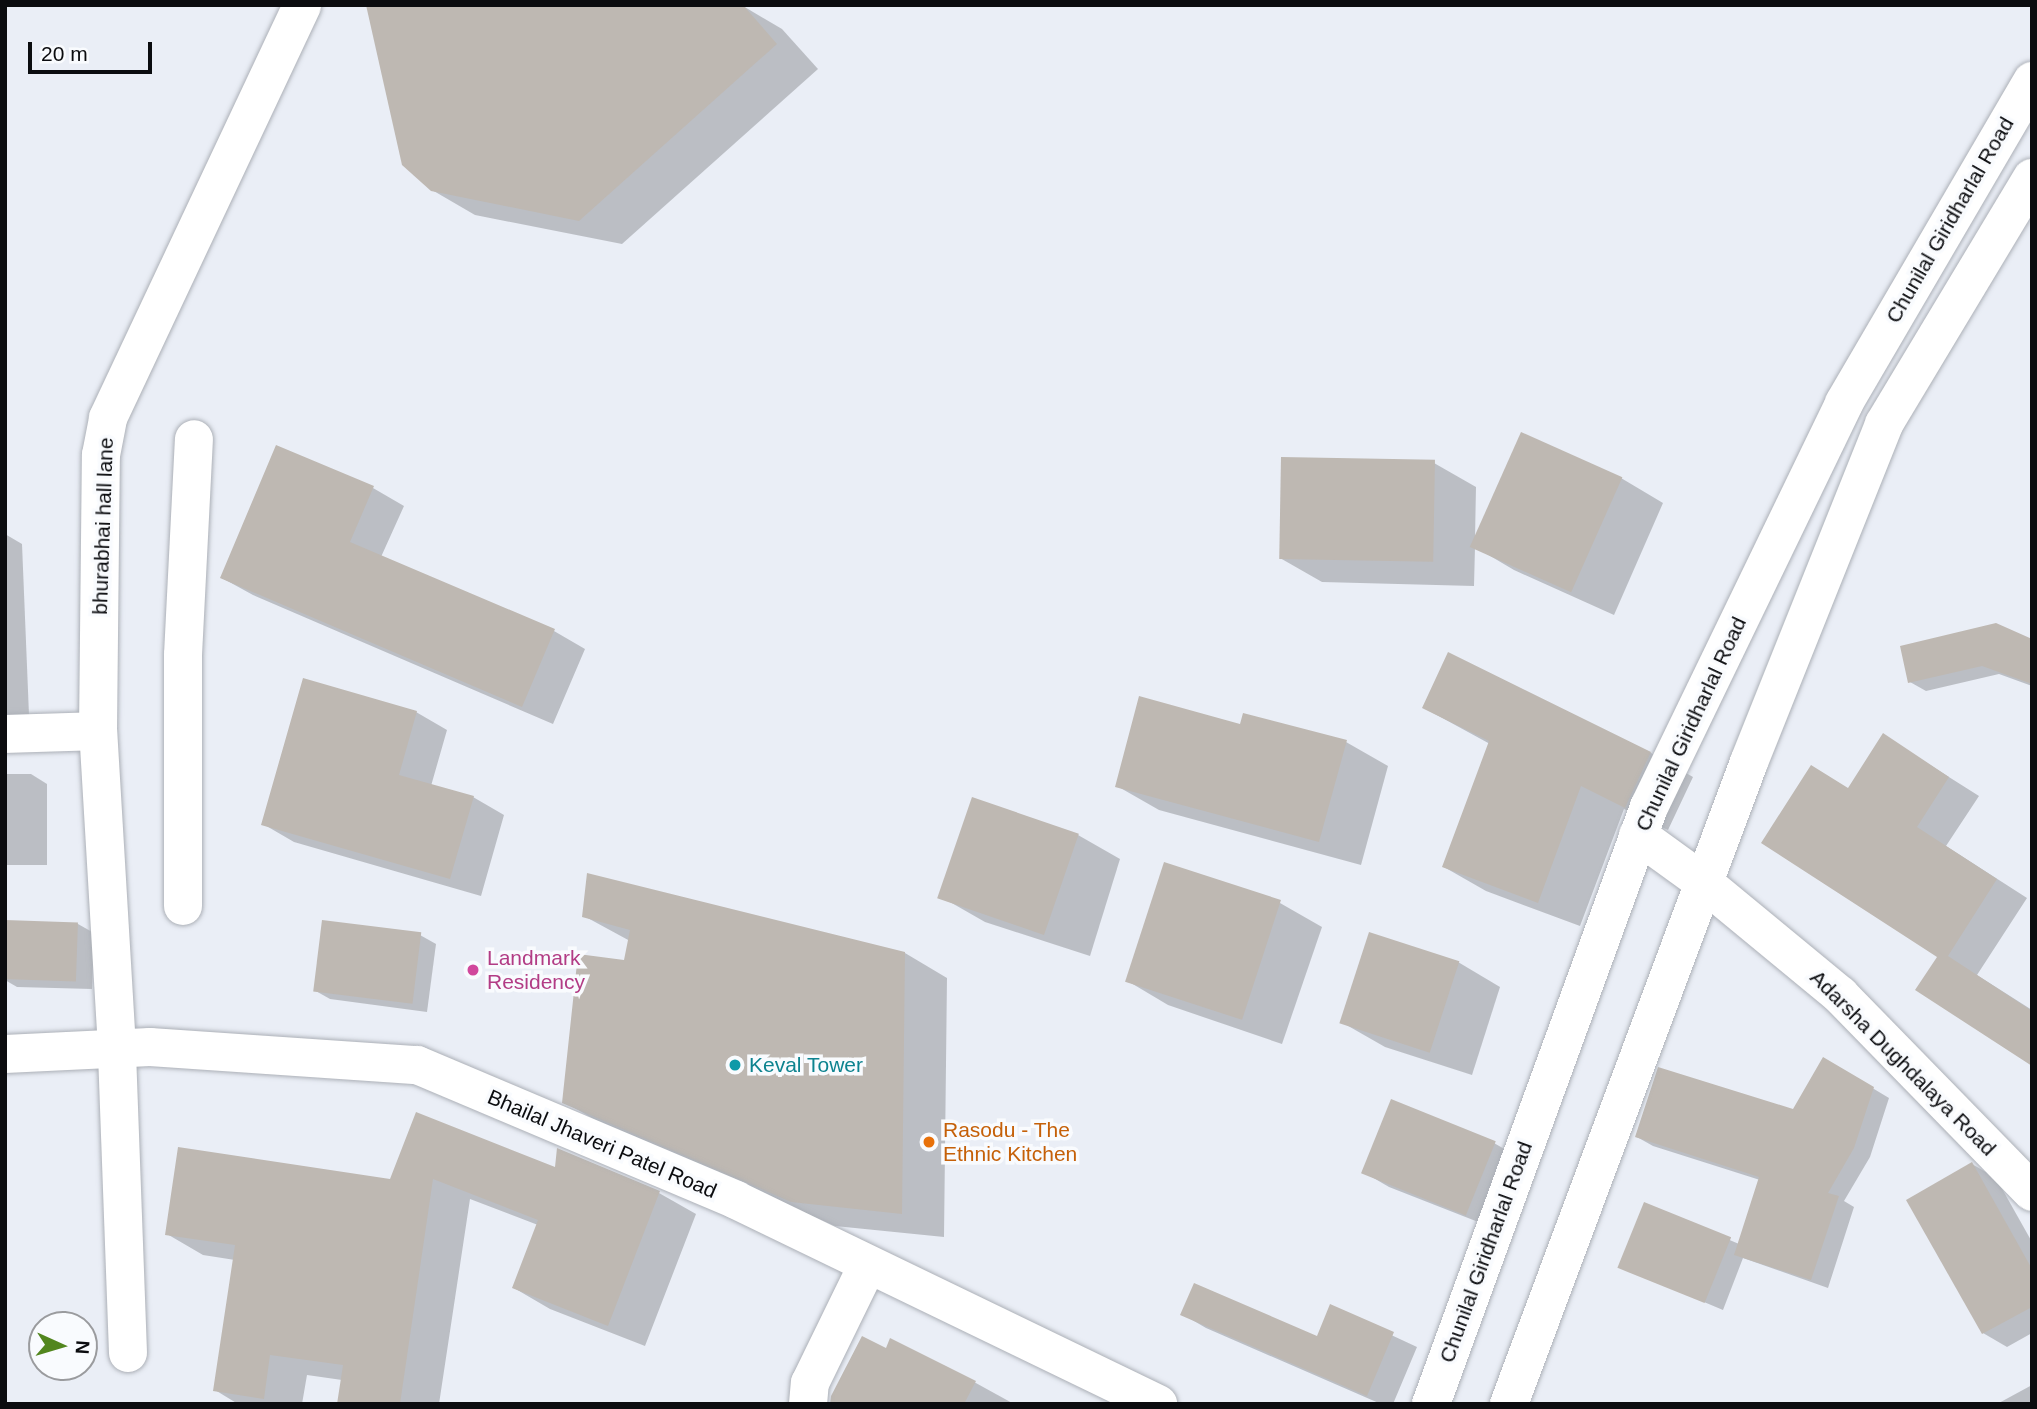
<!DOCTYPE html>
<style>
body{margin:0}
#map{position:relative;width:2037px;height:1409px;overflow:hidden;background:#eaeef6;font-family:Arial,sans-serif}
div>[style]{position:absolute}
.shadow>*{inset:0;background:#0003}
.building>*{inset:0;background:#beb8b2;transform-origin:0 0}
.roads{filter:drop-shadow(0 0 2px #acb0b7) drop-shadow(0 0 2px #acb0b7)}
.minor>*{height:38px;margin:-19px;padding:0 19px;transform-origin:19px;border-radius:19px;background:#fff}
.major>*{height:38px;margin:-19px;padding:0 19px;transform-origin:19px;border-radius:19px;background:#fff}
.dots>*{width:19px;height:19px;translate:-50% -50%;box-sizing:border-box;border:4px solid #f9fbfe;border-radius:50%}
span{translate:-50% -50%;white-space:nowrap;text-align:center;line-height:1.15;-webkit-text-stroke:7px #f9fbfe;paint-order:stroke}
.street-label{font-size:21px;color:#0b0c0f}
.hotel-label{font-size:21px;color:#b23c85}
.left{translate:0 -50%;text-align:left}
.culture-label{font-size:21px;color:#0d838f}
.food-label{font-size:21px;color:#c56008}
.frame{position:absolute;inset:0;border:7px solid #0b0c0f;pointer-events:none}
.north{position:absolute;left:28px;top:1311px;width:70px;height:70px;box-sizing:border-box;background:#f9fbfe;border:2px solid #9a9b9e;border-radius:50%;rotate:94deg;font-size:19px;font-weight:700;line-height:28px;text-align:center;color:#0b0c0f}
.north::after{content:'';display:block;margin:auto;width:24px;height:32px;background:#52861e;clip-path:polygon(50% 0,100% 100%,50% 72%,0 100%)}
.scale{position:absolute;left:28px;top:42px;width:124px;height:32px;box-sizing:border-box;border:4px solid #0b0c0f;border-top:0;padding-left:9px;font-size:21px;line-height:24px;white-space:nowrap;color:#0b0c0f;-webkit-text-stroke:5px #f9fbfe;paint-order:stroke}
</style>
<div id="map">
<div class="shadow">
<i style="clip-path:polygon(743px 6px,782px 29px,818px 69px,622px 244px,475px 215px,432px 190px)"></i>
<i style="clip-path:polygon(1522px 434px,1621px 478px,1663px 503px,1614px 615px,1514px 570px,1475px 547px,1474px 586px,1322px 582px,1280px 558px,1434px 463px,1476px 487px,1475px 539px)"></i>
<i style="clip-path:polygon(373px 488px,404px 506px,381px 557px,554px 631px,585px 649px,553px 724px,253px 595px,222px 578px)"></i>
<i style="clip-path:polygon(5px 534px,22px 544px,29px 715px,5px 716px)"></i>
<i style="clip-path:polygon(2032px 641px,2032px 686px,1999px 674px,1926px 691px,1910px 682px)"></i>
<i style="clip-path:polygon(1449px 655px,1651px 753px,1693px 777px,1668px 830px,1624px 809px,1580px 926px,1486px 891px,1444px 867px,1490px 744px,1424px 708px)"></i>
<i style="clip-path:polygon(416px 712px,447px 730px,431px 786px,473px 797px,504px 815px,481px 896px,294px 842px,263px 824px)"></i>
<i style="clip-path:polygon(1884px 736px,1979px 796px,1946px 846px,2027px 898px,1977px 975px,2032px 1010px,2032px 1064px,1939px 956px,1849px 789px)"></i>
<i style="clip-path:polygon(1346px 742px,1388px 766px,1361px 865px,1159px 810px,1117px 786px)"></i>
<i style="clip-path:polygon(5px 774px,31px 774px,47px 784px,47px 865px,5px 865px)"></i>
<i style="clip-path:polygon(1078px 835px,1120px 859px,1090px 956px,985px 922px,943px 898px)"></i>
<i style="clip-path:polygon(1280px 903px,1322px 927px,1282px 1044px,1168px 1005px,1126px 980px)"></i>
<i style="clip-path:polygon(584px 916px,905px 953px,947px 978px,944px 1237px,835px 1226px,606px 1126px,564px 1102px,625px 962px,630px 941px)"></i>
<i style="clip-path:polygon(5px 922px,78px 924px,94px 933px,92px 989px,17px 987px,5px 980px)"></i>
<i style="clip-path:polygon(420px 935px,436px 944px,427px 1012px,330px 999px,314px 990px)"></i>
<i style="clip-path:polygon(1458px 962px,1500px 987px,1472px 1075px,1385px 1047px,1343px 1023px)"></i>
<i style="clip-path:polygon(1824px 1059px,1889px 1098px,1870px 1157px,1844px 1201px,1854px 1207px,1828px 1288px,1743px 1258px,1723px 1310px,1623px 1268px,1645px 1204px,1739px 1244px,1760px 1180px,1653px 1146px,1637px 1137px,1794px 1111px)"></i>
<i style="clip-path:polygon(1494px 1143px,1518px 1157px,1491px 1227px,1389px 1187px,1365px 1173px)"></i>
<i style="clip-path:polygon(1972px 1164px,1996px 1178px,2032px 1242px,2032px 1333px,2007px 1347px,1983px 1333px)"></i>
<i style="clip-path:polygon(557px 1169px,659px 1193px,696px 1214px,645px 1346px,550px 1309px,514px 1288px,538px 1225px,470px 1199px,439px 1404px,338px 1404px,342px 1380px,307px 1375px,302px 1404px,238px 1404px,215px 1390px,235px 1260px,203px 1255px,167px 1234px,391px 1181px)"></i>
<i style="clip-path:polygon(1331px 1307px,1417px 1347px,1393px 1404px,1381px 1404px,1206px 1328px,1182px 1314px,1318px 1338px)"></i>
<i style="clip-path:polygon(887px 1350px,945px 1366px,1014px 1404px,830px 1404px)"></i>
<i style="clip-path:polygon(2032px 1385px,2032px 1404px,1997px 1404px)"></i>
</div>
<div class="building">
<i style="clip-path:polygon(366px 5px,743px 5px,777px 44px,579px 221px,431px 191px,402px 165px)"></i>
<i style="left:1521px;top:432px;width:111px;height:126px;rotate:24deg"></i>
<i style="clip-path:polygon(276px 445px,374px 486px,350px 542px,555px 629px,522px 707px,220px 578px)"></i>
<i style="left:1281px;top:457px;width:154px;height:102px;rotate:1deg"></i>
<i style="clip-path:polygon(1996px 623px,2032px 639px,2032px 684px,1982px 666px,1908px 683px,1900px 646px)"></i>
<i style="clip-path:polygon(1448px 652px,1651px 752px,1625px 808px,1581px 786px,1538px 903px,1442px 867px,1489px 741px,1422px 708px)"></i>
<i style="clip-path:polygon(303px 678px,417px 711px,399px 775px,474px 796px,450px 879px,261px 825px)"></i>
<i style="clip-path:polygon(1139px 696px,1240px 724px,1243px 713px,1347px 740px,1319px 842px,1115px 787px)"></i>
<i style="clip-path:polygon(1883px 733px,1949px 777px,1917px 827px,1997px 879px,1948px 956px,2032px 1011px,2032px 1066px,1915px 990px,1937px 957px,1761px 843px,1811px 765px,1848px 788px)"></i>
<i style="left:972px;top:797px;width:113px;height:107px;rotate:19deg"></i>
<i style="left:1164px;top:862px;width:123px;height:126px;rotate:18deg"></i>
<i style="clip-path:polygon(587px 873px,905px 952px,902px 1214px,791px 1202px,562px 1103px,578px 954px,624px 960px,630px 930px,582px 917px)"></i>
<i style="left:5px;top:920px;width:73px;height:59px;rotate:2deg"></i>
<i style="left:322px;top:920px;width:100px;height:72px;rotate:7deg"></i>
<i style="left:1369px;top:932px;width:95px;height:96px;rotate:18deg"></i>
<i style="clip-path:polygon(1823px 1057px,1874px 1087px,1854px 1148px,1828px 1193px,1839px 1196px,1811px 1280px,1734px 1255px,1759px 1177px,1635px 1137px,1658px 1067px,1793px 1109px)"></i>
<i style="left:1391px;top:1099px;width:113px;height:80px;rotate:22deg"></i>
<i style="clip-path:polygon(416px 1112px,555px 1167px,557px 1148px,660px 1191px,608px 1326px,512px 1288px,538px 1220px,433px 1179px,400px 1404px,337px 1404px,343px 1365px,270px 1355px,264px 1399px,213px 1391px,235px 1245px,165px 1235px,178px 1147px,390px 1179px)"></i>
<i style="clip-path:polygon(1972px 1162px,2032px 1269px,2032px 1307px,1982px 1334px,1906px 1200px)"></i>
<i style="left:1644px;top:1202px;width:94px;height:71px;rotate:22deg"></i>
<i style="clip-path:polygon(1194px 1283px,1317px 1336px,1330px 1304px,1394px 1332px,1367px 1396px,1180px 1315px)"></i>
<i style="clip-path:polygon(862px 1336px,886px 1348px,890px 1338px,976px 1381px,964px 1404px,830px 1404px,831px 1396px)"></i>
</div>
<div class="roads">
<div class="minor">
<i style="left:5px;top:734px;width:93px;rotate:-1.8deg"></i>
<i style="left:1638px;top:835px;width:80px;rotate:35.9deg"></i>
<i style="left:1703px;top:882px;width:178px;rotate:39.5deg"></i>
<i style="left:1840px;top:995px;width:275px;rotate:45.7deg"></i>
<i style="left:183px;top:906px;width:251px;rotate:-90deg"></i>
<i style="left:183px;top:655px;width:216px;rotate:-87.1deg"></i>
<i style="left:5px;top:1054px;width:145px;rotate:-2.8deg"></i>
<i style="left:150px;top:1047px;width:268px;rotate:3.9deg"></i>
<i style="left:417px;top:1065px;width:346px;rotate:22.9deg"></i>
<i style="left:736px;top:1200px;width:469px;rotate:25.8deg"></i>
<i style="left:128px;top:1353px;width:305px;rotate:-92.1deg"></i>
<i style="left:117px;top:1048px;width:318px;rotate:-93.4deg"></i>
<i style="left:98px;top:731px;width:276px;rotate:-89.4deg"></i>
<i style="left:101px;top:455px;width:38px;rotate:-79deg"></i>
<i style="left:108px;top:418px;width:456px;rotate:-64.8deg"></i>
<i style="left:808px;top:1404px;width:21px;rotate:-85deg"></i>
<i style="left:810px;top:1383px;width:132px;rotate:-64deg"></i>
</div>
<div class="major">
<i style="left:1431px;top:1404px;width:636px;rotate:-69.94deg"></i>
<i style="left:1649px;top:807px;width:449px;rotate:-64.2deg"></i>
<i style="left:1844px;top:403px;width:373px;rotate:-59.7deg"></i>
<i style="left:1509px;top:1404px;width:685px;rotate:-69.5deg"></i>
<i style="left:1749px;top:762px;width:364px;rotate:-68.2deg"></i>
<i style="left:1884px;top:424px;width:287px;rotate:-59deg"></i>
</div>
</div>
<div class="dots">
<i style="left:473px;top:970px;background:#d1479c"></i>
<i style="left:735px;top:1065px;background:#0f9aa8"></i>
<i style="left:929px;top:1142px;background:#e8710a"></i>
</div>
<div class="street-label">
<span style="left:1950px;top:220px;rotate:-60deg">Chunilal Giridharlal Road</span>
<span style="left:103px;top:526px;rotate:-88deg">bhurabhai hall lane</span>
<span style="left:1691px;top:724px;rotate:-65deg">Chunilal Giridharlal Road</span>
<span style="left:1903px;top:1063px;rotate:45deg">Adarsha Dughdalaya Road</span>
<span style="left:602px;top:1144px;rotate:23deg">Bhailal Jhaveri Patel Road</span>
<span style="left:1486px;top:1252px;rotate:-70deg">Chunilal Giridharlal Road</span>
</div>
<div class="hotel-label">
<span class="left" style="left:487px;top:970px">Landmark<br>Residency</span>
</div>
<div class="culture-label">
<span class="left" style="left:749px;top:1065px">Keval Tower</span>
</div>
<div class="food-label">
<span class="left" style="left:943px;top:1142px">Rasodu - The<br>Ethnic Kitchen</span>
</div>
<div class="frame"></div>
<div class="north">N</div>
<div class="scale">20 m</div>
</div>
